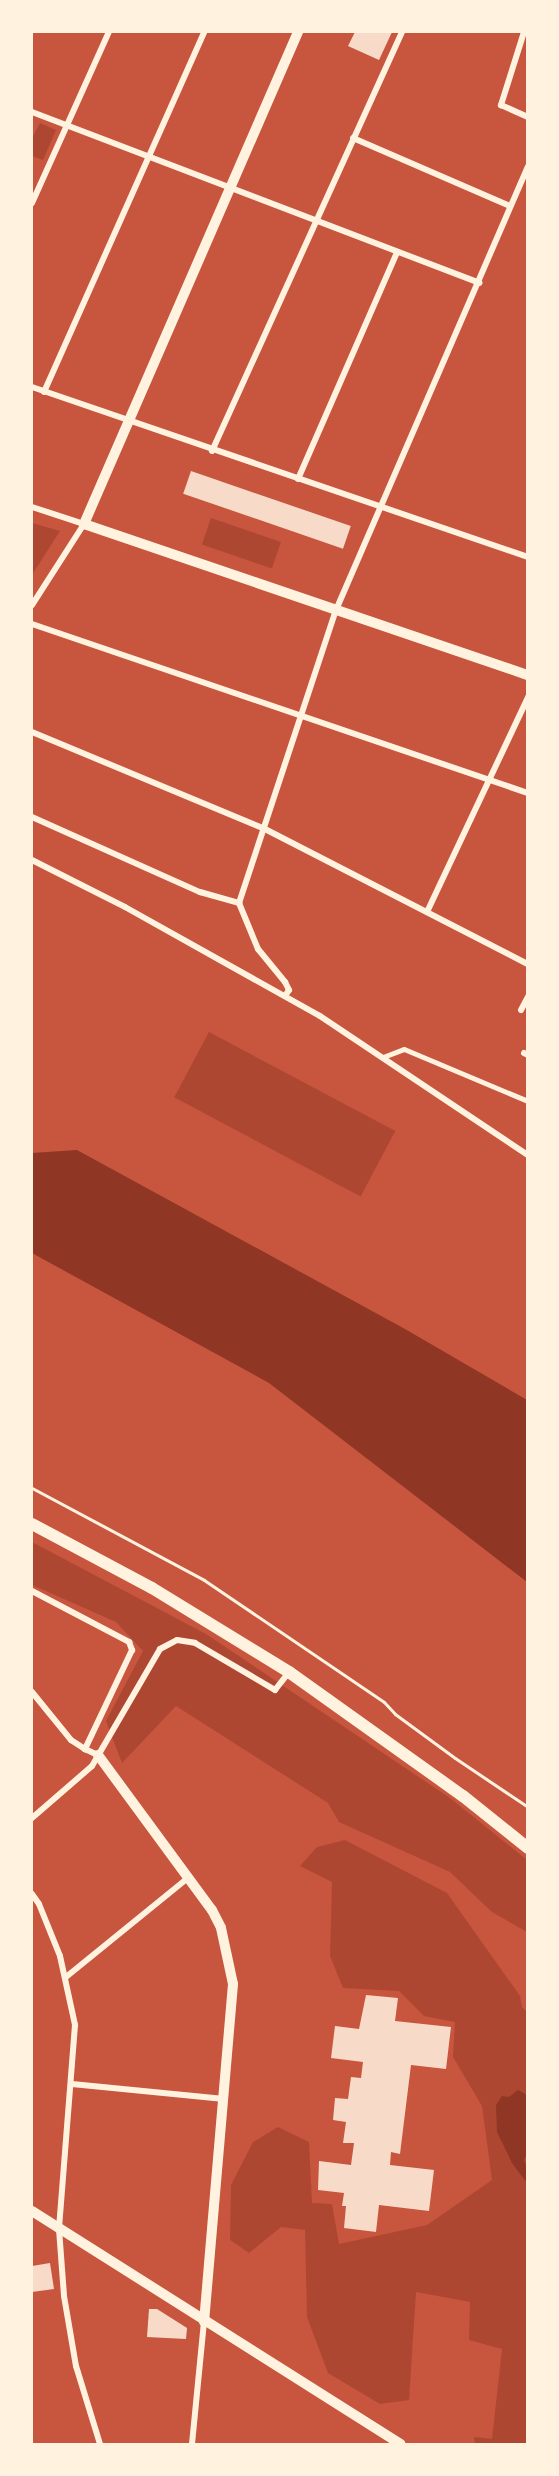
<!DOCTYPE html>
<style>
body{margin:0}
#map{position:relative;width:559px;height:2476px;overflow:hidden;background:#c8553d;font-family:"Golos Text",sans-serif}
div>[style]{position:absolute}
.green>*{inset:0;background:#ae4732;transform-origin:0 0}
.water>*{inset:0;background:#8f3625}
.building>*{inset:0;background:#f7dbc8;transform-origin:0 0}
.path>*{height:3px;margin:-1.5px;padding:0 1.5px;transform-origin:1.5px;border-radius:1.5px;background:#fff3e0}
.pedestrian>*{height:5px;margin:-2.5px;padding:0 2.5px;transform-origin:2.5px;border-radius:2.5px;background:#fff3e0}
.minor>*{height:6px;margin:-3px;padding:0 3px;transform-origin:3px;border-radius:3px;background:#fff3e0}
.tertiary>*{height:10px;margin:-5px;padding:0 5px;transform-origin:5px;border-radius:5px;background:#fff3e0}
.secondary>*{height:12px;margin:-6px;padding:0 6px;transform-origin:6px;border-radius:6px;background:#fff3e0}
span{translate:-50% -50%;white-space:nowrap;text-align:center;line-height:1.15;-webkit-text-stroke:6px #fff3e0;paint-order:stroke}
.frame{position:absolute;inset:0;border:33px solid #fff3e0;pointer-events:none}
</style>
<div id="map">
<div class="green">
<i style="clip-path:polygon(40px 123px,56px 130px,43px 160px,32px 156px,32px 138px)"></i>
<i style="left:211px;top:518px;width:74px;height:28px;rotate:19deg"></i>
<i style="clip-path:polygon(32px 523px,60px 531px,32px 575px)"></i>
<i style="left:209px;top:1032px;width:211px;height:74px;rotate:28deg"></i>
<i style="clip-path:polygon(32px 1542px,206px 1634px,450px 1798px,527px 1860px,527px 1932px,492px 1912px,450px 1872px,339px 1822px,328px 1803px,176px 1706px,122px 1763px,106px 1721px,143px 1651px,116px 1622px,32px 1585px)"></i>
<i style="clip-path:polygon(345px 1840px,447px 1893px,520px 1996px,522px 2007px,527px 2012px,527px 2444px,475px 2444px,474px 2437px,492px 2439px,502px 2349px,469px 2340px,470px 2302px,416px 2292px,409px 2400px,380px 2404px,328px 2373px,307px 2317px,305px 2230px,281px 2227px,249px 2253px,230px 2240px,231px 2185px,253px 2142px,278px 2127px,309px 2142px,312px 2203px,332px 2204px,339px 2244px,427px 2225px,492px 2180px,482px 2106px,453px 2057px,455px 2022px,424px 2016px,399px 1991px,343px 1988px,330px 1956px,332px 1882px,300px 1866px,317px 1847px)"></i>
</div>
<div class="water">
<i style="clip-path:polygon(77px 1150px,405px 1329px,527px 1400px,527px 1582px,269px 1383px,32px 1253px,32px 1153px)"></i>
<i style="clip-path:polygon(518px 2090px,527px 2095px,528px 2151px,524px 2160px,527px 2168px,527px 2183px,512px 2163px,497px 2132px,496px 2105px,502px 2096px,509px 2097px)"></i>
</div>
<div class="building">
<i style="clip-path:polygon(355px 32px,392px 32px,379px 60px,348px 46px)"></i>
<i style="left:191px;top:471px;width:169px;height:24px;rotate:19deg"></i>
<i style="clip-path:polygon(366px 1995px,398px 1998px,395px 2021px,451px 2027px,446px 2069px,411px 2065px,400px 2154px,391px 2152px,390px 2165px,434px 2170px,429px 2211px,379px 2205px,376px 2232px,344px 2228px,346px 2206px,342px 2206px,344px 2193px,318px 2190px,319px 2161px,351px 2165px,354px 2143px,343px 2143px,346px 2122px,333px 2120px,335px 2098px,348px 2099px,351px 2077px,361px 2078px,363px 2062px,331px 2058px,335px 2026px,359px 2029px)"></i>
<i style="clip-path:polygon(50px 2263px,54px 2289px,32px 2292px,32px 2266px)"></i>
<i style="clip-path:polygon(149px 2309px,157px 2309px,187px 2328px,186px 2339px,147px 2337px)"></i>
</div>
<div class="path">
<i style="left:32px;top:1488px;width:195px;rotate:28.1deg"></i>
<i style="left:204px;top:1580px;width:217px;rotate:34.1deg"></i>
<i style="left:384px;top:1702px;width:16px;rotate:47deg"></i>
<i style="left:395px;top:1714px;width:74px;rotate:36.3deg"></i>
<i style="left:455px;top:1758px;width:88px;rotate:33.9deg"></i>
</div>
<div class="pedestrian">
<i style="left:383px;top:1057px;width:22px;rotate:-21deg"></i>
<i style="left:404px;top:1049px;width:134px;rotate:22.8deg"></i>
</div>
<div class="minor">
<i style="left:524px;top:32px;width:77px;rotate:107.5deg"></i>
<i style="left:501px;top:105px;width:30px;rotate:24deg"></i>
<i style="left:32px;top:112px;width:479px;rotate:20.9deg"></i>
<i style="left:353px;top:138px;width:171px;rotate:23.4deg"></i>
<i style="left:32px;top:203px;width:188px;rotate:-65.8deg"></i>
<i style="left:32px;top:387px;width:524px;rotate:18.92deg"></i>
<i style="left:44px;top:392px;width:394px;rotate:-66deg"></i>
<i style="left:212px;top:451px;width:460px;rotate:-65.6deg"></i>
<i style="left:298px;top:479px;width:248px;rotate:-66.4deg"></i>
<i style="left:32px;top:507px;width:55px;rotate:18.1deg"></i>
<i style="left:84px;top:524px;width:96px;rotate:122.7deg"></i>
<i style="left:32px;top:624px;width:524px;rotate:18.82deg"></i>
<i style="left:32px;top:732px;width:250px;rotate:22.6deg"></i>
<i style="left:263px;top:828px;width:298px;rotate:27.2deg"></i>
<i style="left:32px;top:817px;width:184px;rotate:24.1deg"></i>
<i style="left:200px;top:892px;width:41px;rotate:15.8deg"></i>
<i style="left:239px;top:903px;width:309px;rotate:-71.7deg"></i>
<i style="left:336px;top:610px;width:483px;rotate:-66.6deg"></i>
<i style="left:32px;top:860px;width:104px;rotate:26.8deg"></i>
<i style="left:125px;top:907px;width:223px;rotate:29.2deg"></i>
<i style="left:320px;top:1016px;width:250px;rotate:33.8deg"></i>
<i style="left:239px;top:903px;width:50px;rotate:67.6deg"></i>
<i style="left:258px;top:949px;width:43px;rotate:50.7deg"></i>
<i style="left:285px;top:982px;width:9px;rotate:63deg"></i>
<i style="left:289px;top:990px;width:7px;rotate:124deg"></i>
<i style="left:427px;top:912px;width:238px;rotate:-64.8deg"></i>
<i style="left:521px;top:1010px;width:15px;rotate:-62deg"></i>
<i style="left:524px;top:1053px;width:4px;rotate:27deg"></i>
<i style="left:32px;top:1591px;width:110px;rotate:27.7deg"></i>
<i style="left:129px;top:1642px;width:9px;rotate:69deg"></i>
<i style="left:132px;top:1650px;width:110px;rotate:115.4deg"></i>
<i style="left:85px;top:1749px;width:14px;rotate:25deg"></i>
<i style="left:32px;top:1692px;width:62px;rotate:50.9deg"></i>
<i style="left:71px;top:1740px;width:17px;rotate:33deg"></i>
<i style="left:32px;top:1818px;width:79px;rotate:-40.9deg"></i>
<i style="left:92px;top:1766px;width:135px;rotate:-59.8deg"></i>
<i style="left:160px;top:1649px;width:19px;rotate:-28deg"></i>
<i style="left:177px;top:1640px;width:18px;rotate:9deg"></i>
<i style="left:195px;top:1643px;width:93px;rotate:30.4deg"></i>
<i style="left:275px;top:1690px;width:23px;rotate:-52deg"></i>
<i style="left:32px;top:1894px;width:12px;rotate:55deg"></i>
<i style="left:39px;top:1904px;width:56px;rotate:68deg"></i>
<i style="left:60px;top:1956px;width:71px;rotate:77.7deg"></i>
<i style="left:75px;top:2025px;width:205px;rotate:94.5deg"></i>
<i style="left:59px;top:2229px;width:67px;rotate:85.7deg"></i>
<i style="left:64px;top:2296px;width:71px;rotate:80.3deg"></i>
<i style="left:76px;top:2366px;width:82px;rotate:72.9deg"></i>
<i style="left:66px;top:1977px;width:159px;rotate:-39.1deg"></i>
<i style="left:72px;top:2084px;width:153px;rotate:5.6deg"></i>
<i style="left:192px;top:2444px;width:123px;rotate:-84.4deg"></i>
</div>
<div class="tertiary">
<i style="left:298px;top:32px;width:537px;rotate:113.51deg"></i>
<i style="left:84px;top:524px;width:469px;rotate:18.8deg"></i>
<i style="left:98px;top:1755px;width:192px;rotate:53.7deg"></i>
<i style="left:212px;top:1910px;width:20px;rotate:63deg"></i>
<i style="left:221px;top:1928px;width:57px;rotate:77.9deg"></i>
<i style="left:233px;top:1984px;width:339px;rotate:94.9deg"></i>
<i style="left:32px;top:2211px;width:436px;rotate:32.3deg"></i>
</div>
<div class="secondary">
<i style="left:32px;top:1524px;width:136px;rotate:28.1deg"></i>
<i style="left:152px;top:1588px;width:161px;rotate:31.5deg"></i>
<i style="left:289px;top:1672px;width:214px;rotate:35.5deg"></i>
<i style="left:463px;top:1796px;width:83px;rotate:38.7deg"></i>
</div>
<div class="frame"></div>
</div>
